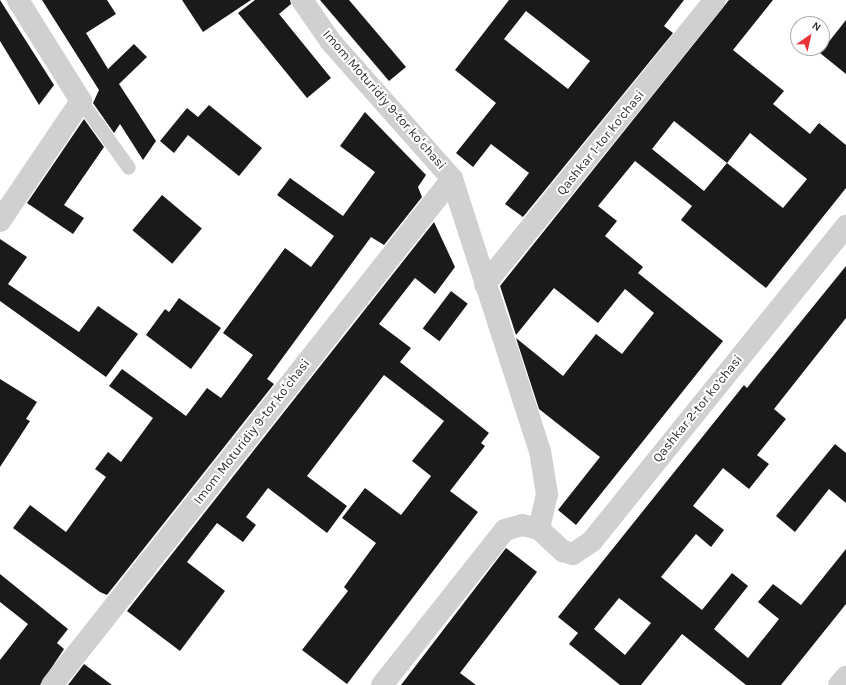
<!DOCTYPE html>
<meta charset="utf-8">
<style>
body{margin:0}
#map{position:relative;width:846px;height:685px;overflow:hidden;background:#fff;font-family:Karla,sans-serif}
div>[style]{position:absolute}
.building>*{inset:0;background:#1a1a1a;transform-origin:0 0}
.service>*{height:14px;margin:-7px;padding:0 7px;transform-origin:7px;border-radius:7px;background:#d0d0d0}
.minor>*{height:22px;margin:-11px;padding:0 11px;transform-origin:11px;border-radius:11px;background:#d0d0d0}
span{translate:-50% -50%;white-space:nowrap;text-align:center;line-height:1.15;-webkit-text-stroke:4px #fff;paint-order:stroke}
.street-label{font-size:13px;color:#333}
.north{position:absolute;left:790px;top:16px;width:40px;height:40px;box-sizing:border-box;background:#fff;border:1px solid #adadad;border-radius:50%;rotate:34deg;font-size:11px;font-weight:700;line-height:16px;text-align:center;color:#333}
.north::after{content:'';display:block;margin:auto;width:14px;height:18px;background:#eb3338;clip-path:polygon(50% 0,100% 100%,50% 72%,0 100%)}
</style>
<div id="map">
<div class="building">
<i style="clip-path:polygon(0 0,54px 85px,39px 105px,0 41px)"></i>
<i style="clip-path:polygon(42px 0,107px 0,116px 14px,86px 33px,108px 69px,134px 44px,147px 57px,119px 84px,156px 141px,143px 160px,120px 124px,114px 133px,93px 103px,99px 90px)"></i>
<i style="clip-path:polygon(182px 0,251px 0,203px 32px)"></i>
<i style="clip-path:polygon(255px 0,290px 0,291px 4px,279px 14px,331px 78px,307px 98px,238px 13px)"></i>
<i style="clip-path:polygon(320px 0,349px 0,406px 67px,389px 81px)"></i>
<i style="clip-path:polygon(evenodd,509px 0,684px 0,664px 26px,673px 33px,523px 217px,505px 204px,529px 173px,491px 144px,473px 167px,456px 153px,496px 103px,455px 70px,509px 0,526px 11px,590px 61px,568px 89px,504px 39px,526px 11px)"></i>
<i style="clip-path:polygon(evenodd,729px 0,773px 0,733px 50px,784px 91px,773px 104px,810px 134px,819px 123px,846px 145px,846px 188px,766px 288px,681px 220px,692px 206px,635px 161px,598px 206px,617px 221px,605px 236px,643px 267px,638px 273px,723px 341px,576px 525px,558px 510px,600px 457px,539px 409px,516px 338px,563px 376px,596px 334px,622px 354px,654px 313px,625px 289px,598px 323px,554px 288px,516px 335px,500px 286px,729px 0,674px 121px,727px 163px,704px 191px,652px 149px,674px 121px,729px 0,750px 133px,807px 179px,783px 208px,727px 163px,750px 133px)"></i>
<i style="clip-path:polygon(846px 20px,846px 74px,820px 53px)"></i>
<i style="clip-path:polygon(209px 105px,262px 148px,239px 176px,188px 135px,174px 153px,160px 141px,187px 108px,198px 117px)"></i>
<i style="clip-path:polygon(365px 112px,426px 175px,418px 187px,422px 197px,384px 245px,371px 237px,267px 379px,274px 384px,107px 595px,100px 592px,13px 528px,30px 505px,66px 532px,106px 477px,95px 469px,108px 452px,121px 462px,153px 418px,109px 386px,122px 369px,186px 416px,207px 388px,221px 398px,253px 355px,223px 333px,285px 248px,311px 267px,334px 236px,277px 195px,290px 178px,343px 216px,375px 172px,340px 146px)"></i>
<i style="clip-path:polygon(84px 119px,104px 147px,64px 205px,84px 218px,73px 234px,27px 203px)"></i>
<i style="left:162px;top:195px;width:52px;height:46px;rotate:40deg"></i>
<i style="clip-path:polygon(434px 222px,455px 267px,435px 294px,415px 278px,379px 324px,411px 348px,400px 362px,489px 433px,481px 443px,485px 446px,450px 491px,478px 512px,347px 684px,302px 650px,348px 591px,344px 587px,376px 543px,342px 518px,365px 488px,401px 515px,431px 476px,412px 461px,444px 421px,384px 375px,307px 476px,347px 506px,327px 533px,268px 488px,246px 517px,256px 525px,243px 542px,217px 523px,187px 562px,225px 591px,180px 651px,127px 611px)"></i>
<i style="clip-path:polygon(0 239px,27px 257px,8px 284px,79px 332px,98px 306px,138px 334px,106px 377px,0 301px)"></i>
<i style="clip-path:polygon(evenodd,846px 266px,846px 318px,774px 409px,786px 419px,757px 455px,769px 464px,749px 489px,723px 468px,693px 506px,724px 530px,711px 547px,696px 534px,661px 577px,702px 610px,732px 573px,748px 586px,714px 629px,748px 658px,779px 619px,758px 602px,773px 584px,801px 605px,846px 549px,846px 604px,781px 685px,746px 685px,682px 634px,641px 685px,620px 685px,569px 644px,578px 633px,558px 617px,744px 385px,747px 388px,846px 266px,619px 598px,651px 623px,625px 655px,594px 629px,619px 598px)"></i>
<i style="left:451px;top:291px;width:21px;height:47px;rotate:37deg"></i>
<i style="clip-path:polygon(179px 298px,221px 328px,191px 369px,146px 335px,165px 309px,169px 312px)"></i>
<i style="clip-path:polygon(0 379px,37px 402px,26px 419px,30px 421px,0 467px)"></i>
<i style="clip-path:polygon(835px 444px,846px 453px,846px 503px,829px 489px,795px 532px,776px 516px)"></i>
<i style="clip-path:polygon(506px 548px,537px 572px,460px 673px,476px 685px,401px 685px)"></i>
<i style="clip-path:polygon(0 574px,68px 629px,57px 643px,64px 649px,40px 685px,0 685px,0 660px,28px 624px,0 602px)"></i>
<i style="clip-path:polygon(84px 664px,112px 685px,68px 685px)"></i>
</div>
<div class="service">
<i style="left:81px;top:101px;width:82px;rotate:54.4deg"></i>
</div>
<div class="minor">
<i style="left:302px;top:0;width:51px;rotate:55.4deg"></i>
<i style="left:331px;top:42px;width:183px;rotate:48.5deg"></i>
<i style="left:452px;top:179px;width:286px;rotate:72.1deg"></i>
<i style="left:540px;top:451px;width:44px;rotate:80.8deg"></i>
<i style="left:547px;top:494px;width:36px;rotate:103deg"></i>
<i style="left:0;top:221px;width:145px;rotate:-56deg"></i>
<i style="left:81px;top:101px;width:119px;rotate:-122deg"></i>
<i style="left:485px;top:284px;width:365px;rotate:-51deg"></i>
<i style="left:539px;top:529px;width:33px;rotate:43deg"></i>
<i style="left:563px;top:551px;width:10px;rotate:17deg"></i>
<i style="left:573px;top:554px;width:23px;rotate:-34deg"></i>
<i style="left:592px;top:541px;width:405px;rotate:-51.1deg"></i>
<i style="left:52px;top:685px;width:645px;rotate:-51.67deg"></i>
<i style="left:382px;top:685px;width:198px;rotate:-51.6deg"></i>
<i style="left:505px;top:530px;width:18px;rotate:-16deg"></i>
<i style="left:522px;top:525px;width:17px;rotate:13deg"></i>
<i style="left:839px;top:685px;width:11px;rotate:-49deg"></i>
</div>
<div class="street-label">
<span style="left:384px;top:100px;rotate:49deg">Imom Moturidiy 9-tor koʻchasi</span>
<span style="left:601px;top:143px;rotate:-51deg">Qashkar 1-tor koʼchasi</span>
<span style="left:698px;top:409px;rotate:-51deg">Qashkar 2-tor koʼchasi</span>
<span style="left:252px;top:432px;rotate:-52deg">Imom Moturidiy 9-tor koʻchasi</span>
</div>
<div class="north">N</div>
</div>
